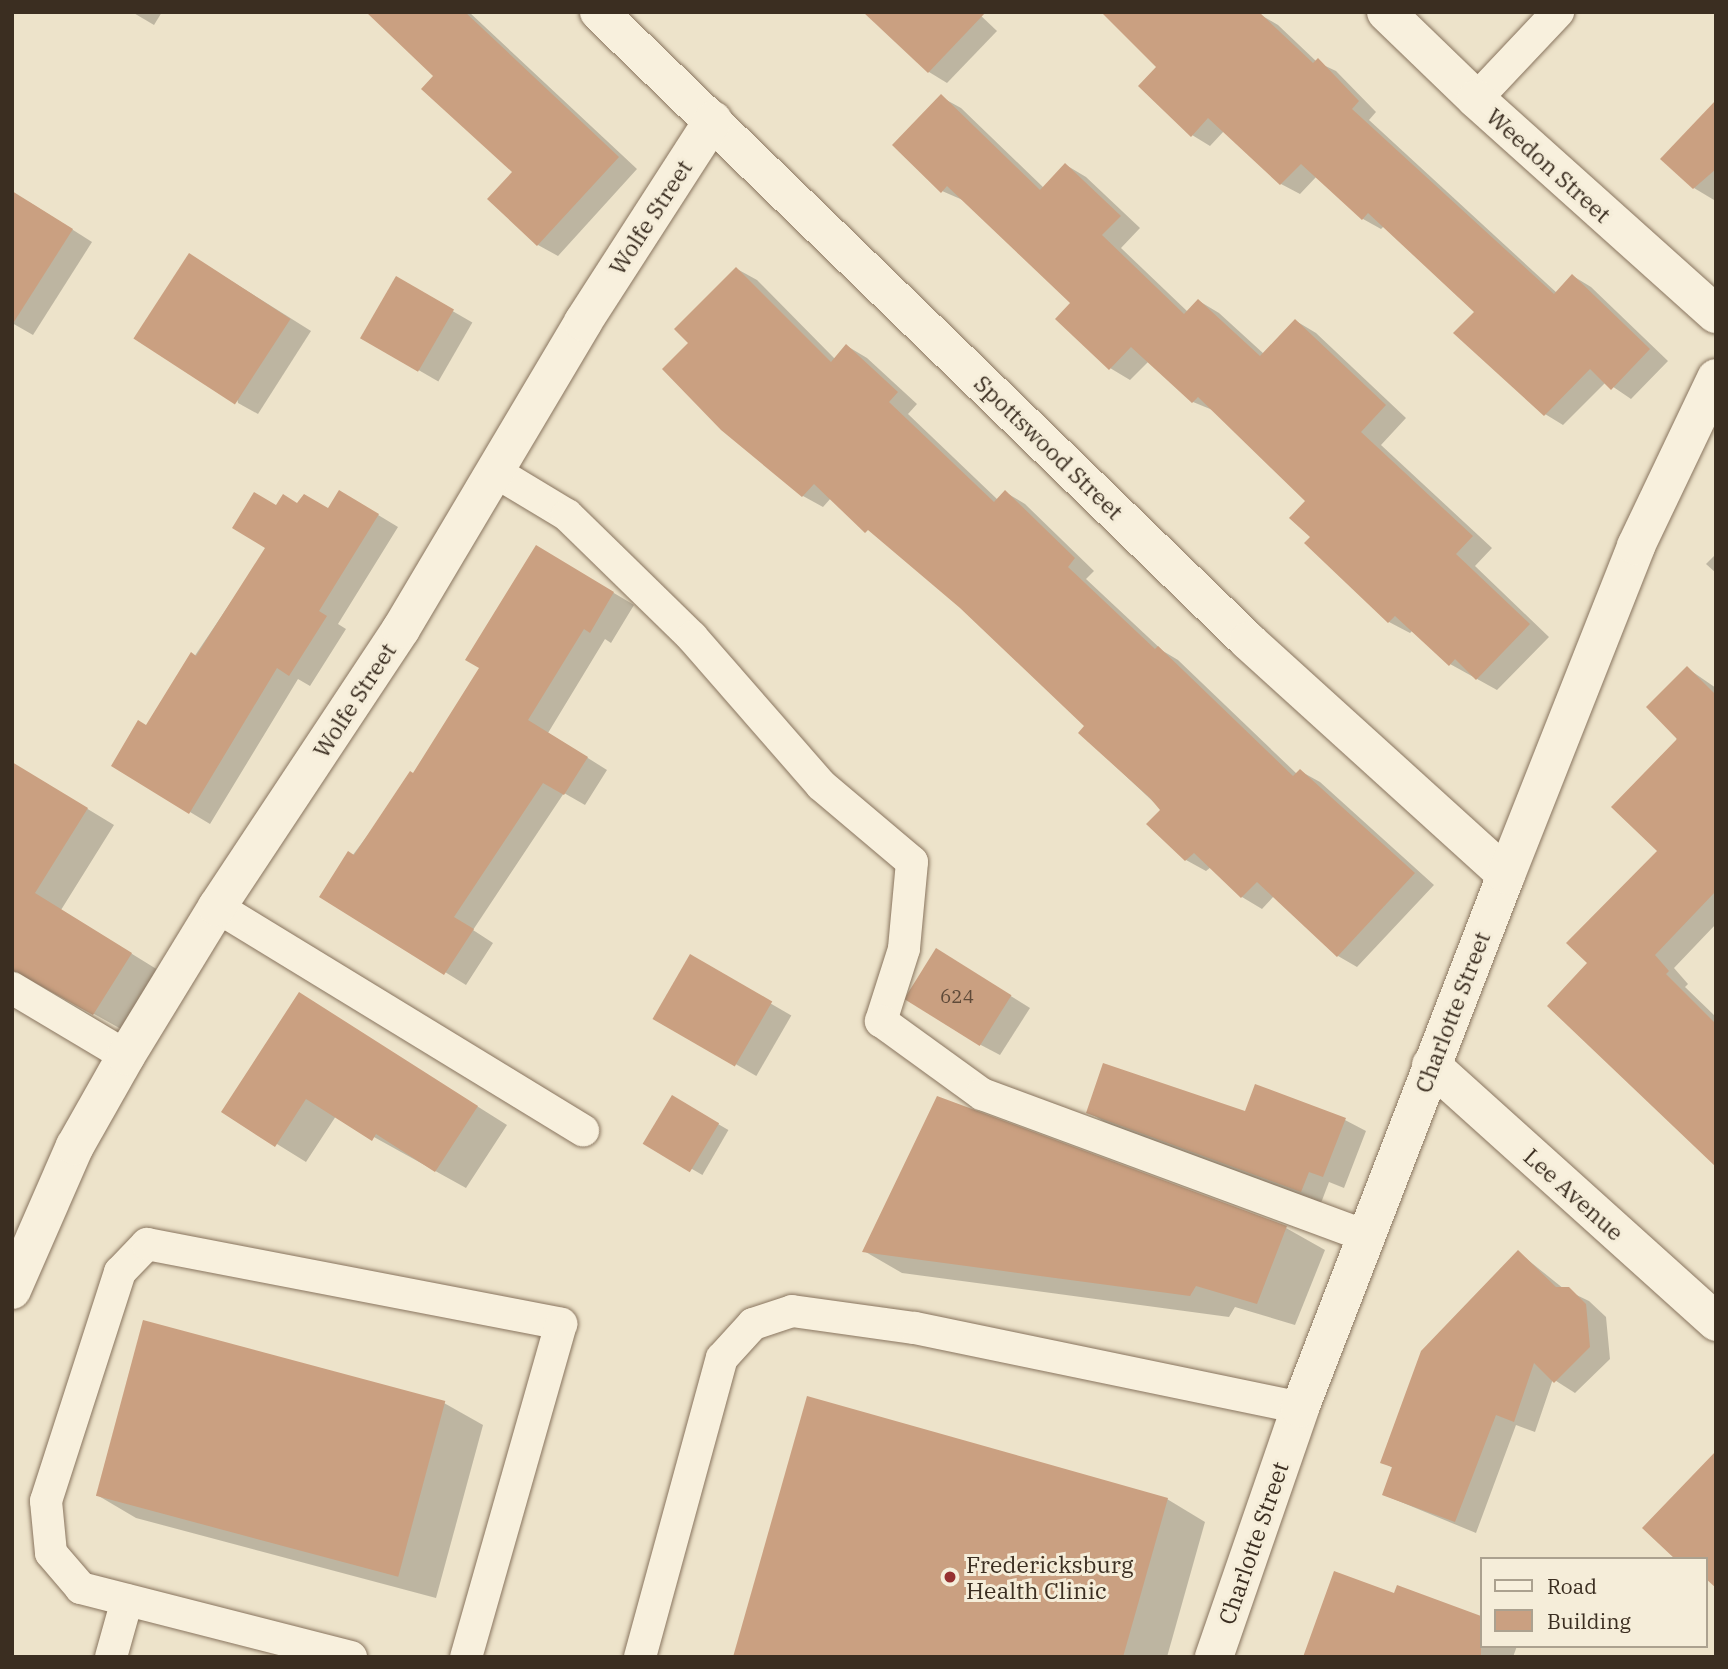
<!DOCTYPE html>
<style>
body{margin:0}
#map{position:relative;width:1728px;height:1669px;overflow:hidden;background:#ede3ca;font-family:"IBM Plex Serif",serif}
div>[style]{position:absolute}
.shadow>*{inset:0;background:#0003;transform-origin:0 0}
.building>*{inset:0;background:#caa081;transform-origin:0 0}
.roads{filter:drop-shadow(0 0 2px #89755f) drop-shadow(0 0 2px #89755f)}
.service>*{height:32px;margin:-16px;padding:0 16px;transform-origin:16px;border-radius:16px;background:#f8f0dd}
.minor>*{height:38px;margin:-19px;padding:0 19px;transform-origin:19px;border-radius:19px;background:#f8f0dd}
.dots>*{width:19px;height:19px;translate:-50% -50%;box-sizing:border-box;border:4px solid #f5edd9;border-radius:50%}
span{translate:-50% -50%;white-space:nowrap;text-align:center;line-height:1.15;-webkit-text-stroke:6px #f5edd9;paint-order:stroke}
.number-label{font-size:19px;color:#5f4a39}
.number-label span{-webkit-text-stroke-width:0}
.street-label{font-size:23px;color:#3b2e21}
.poi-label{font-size:23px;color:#3b2e21}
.left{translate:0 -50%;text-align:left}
.frame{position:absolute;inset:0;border:14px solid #3b2e21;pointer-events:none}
.legend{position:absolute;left:1480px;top:1557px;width:228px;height:91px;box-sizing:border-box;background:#f5edd9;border:2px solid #aba18f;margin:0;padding:9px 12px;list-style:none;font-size:21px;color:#3b2e21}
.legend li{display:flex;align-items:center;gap:14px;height:35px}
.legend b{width:35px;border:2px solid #aba18f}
</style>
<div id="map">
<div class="shadow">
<i style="clip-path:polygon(132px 12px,162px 12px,154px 25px)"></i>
<i style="clip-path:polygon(369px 12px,469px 12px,637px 169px,558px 256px,538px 245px,489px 199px,514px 172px,435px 75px)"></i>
<i style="clip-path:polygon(865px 12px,977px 12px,997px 31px,947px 83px,929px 72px)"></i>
<i style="clip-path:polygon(1259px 14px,1278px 25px,1317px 62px,1336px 71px,1376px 112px,1369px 120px,1557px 293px,1573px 276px,1591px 287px,1668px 361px,1631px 399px,1606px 382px,1563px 425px,1545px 414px,1476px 312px,1384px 226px,1381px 229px,1363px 219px,1317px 176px,1300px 194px,1281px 184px,1224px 131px,1210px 146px,1192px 135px)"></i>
<i style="clip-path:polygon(941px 97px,961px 108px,1044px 188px,1066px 165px,1086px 177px,1140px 228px,1121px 248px,1188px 312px,1199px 301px,1219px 313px,1264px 354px,1296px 321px,1316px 333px,1406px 418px,1381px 445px,1492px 548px,1475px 566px,1549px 637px,1497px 690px,1450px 664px,1413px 630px,1410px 633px,1389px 622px,1312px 537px,1308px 501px,1215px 411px,1193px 402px,1149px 361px,1130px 380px,1110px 368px,1073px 303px,965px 201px,942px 191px)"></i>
<i style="clip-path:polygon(1716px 103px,1716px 199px,1714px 200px,1694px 188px)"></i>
<i style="clip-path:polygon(29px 202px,92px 242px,33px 335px,12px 323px)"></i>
<i style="clip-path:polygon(209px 267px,311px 331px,258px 414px,238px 403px)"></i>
<i style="clip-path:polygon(737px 269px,757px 280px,835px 359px,847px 346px,867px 358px,917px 404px,908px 414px,998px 500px,1005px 492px,1025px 504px,1094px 571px,1086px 579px,1163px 651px,1178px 660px,1297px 774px,1300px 771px,1320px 782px,1434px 885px,1357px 967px,1338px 956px,1274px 896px,1262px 909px,1242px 897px,1211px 867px,1206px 871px,1186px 860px,1149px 824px,1162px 810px,1080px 733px,1086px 726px,961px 607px,831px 498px,823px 507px,803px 496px,691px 343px)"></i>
<i style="left:397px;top:279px;width:87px;height:68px;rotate:30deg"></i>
<i style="clip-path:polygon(360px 504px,398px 527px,338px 624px,346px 629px,310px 686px,298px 679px,210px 824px,190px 812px,147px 727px,268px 547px,277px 507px,329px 510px)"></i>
<i style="clip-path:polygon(537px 547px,634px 605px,611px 643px,605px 639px,548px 733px,607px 770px,585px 805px,564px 793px,473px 930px,493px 943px,466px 985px,322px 896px,413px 775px,481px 667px)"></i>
<i style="clip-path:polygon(1716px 554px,1716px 573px,1706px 564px)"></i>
<i style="clip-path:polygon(1687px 668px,1716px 688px,1716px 924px,1674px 968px,1688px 984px,1685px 987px,1716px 1017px,1716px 1166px,1590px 963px,1660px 851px)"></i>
<i style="clip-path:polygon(12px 763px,114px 825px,61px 910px,158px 970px,121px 1029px,12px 968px)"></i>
<i style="left:690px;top:957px;width:117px;height:70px;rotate:30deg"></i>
<i style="clip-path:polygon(956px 962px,1030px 1008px,1000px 1055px,979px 1044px)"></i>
<i style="clip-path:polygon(299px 994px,507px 1125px,466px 1188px,336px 1116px,306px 1162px,224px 1111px)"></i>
<i style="left:673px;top:1098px;width:64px;height:52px;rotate:30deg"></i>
<i style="clip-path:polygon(938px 1098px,1286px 1228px,1325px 1250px,1295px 1325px,1235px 1307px,1229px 1317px,902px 1273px,864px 1251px)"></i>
<i style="clip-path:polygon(1088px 1112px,1345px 1120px,1366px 1131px,1344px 1188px,1329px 1182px,1321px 1203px,1108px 1124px)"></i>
<i style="clip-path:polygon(1518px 1252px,1564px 1289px,1589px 1301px,1606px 1317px,1610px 1359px,1575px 1393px,1553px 1379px,1535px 1432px,1516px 1425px,1476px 1533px,1384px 1495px,1393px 1468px,1382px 1462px)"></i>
<i style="clip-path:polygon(444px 1403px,483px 1425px,436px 1598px,136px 1518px,97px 1495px)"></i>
<i style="clip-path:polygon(1167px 1499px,1205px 1522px,1167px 1657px,735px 1657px)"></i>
<i style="clip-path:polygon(1398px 1587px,1481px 1618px,1481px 1646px,1517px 1646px,1513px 1657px,1303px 1657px,1395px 1595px)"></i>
</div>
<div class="building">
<i style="clip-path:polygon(366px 12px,465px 12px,619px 157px,537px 246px,487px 199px,512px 172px,421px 89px,433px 76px)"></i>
<i style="clip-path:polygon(863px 12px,986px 12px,928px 73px)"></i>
<i style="clip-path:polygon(1101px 12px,1259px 12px,1313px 63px,1318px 58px,1359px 101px,1352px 109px,1554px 294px,1572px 274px,1650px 349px,1611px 390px,1590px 369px,1544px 416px,1453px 333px,1474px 312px,1368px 213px,1362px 220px,1301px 164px,1280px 185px,1208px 118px,1191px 137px,1138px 86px,1156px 67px)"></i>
<i style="clip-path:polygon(941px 94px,1040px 190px,1065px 163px,1121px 216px,1102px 235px,1184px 314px,1198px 299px,1260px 356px,1295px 319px,1386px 405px,1361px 432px,1473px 536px,1456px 554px,1530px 624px,1476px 680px,1455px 659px,1449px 666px,1395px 616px,1388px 623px,1304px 543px,1310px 537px,1289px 518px,1305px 501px,1198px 397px,1192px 403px,1131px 347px,1109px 370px,1055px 319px,1070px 303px,947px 186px,941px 193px,892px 145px)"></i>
<i style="clip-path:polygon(1716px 100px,1716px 169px,1693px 189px,1660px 159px)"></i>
<i style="clip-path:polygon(12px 191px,73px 229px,12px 325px)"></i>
<i style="left:189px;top:253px;width:121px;height:102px;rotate:33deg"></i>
<i style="clip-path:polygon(736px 267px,831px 362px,846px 344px,898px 392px,889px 402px,994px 502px,1005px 490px,1075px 558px,1068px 567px,1155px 649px,1158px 646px,1293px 776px,1300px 769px,1415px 873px,1337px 957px,1257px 882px,1241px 898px,1194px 853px,1185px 861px,1146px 824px,1160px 810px,1150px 798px,1078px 733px,1084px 726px,960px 608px,868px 530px,865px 533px,814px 484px,802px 497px,721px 430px,662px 369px,688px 343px,674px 329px)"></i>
<i style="left:396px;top:276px;width:67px;height:72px;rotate:30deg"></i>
<i style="clip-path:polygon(339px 490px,379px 514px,319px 611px,327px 616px,289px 676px,277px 668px,189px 814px,111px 766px,138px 720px,146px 725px,191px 652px,196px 656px,265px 548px,232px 528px,254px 492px,276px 505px,283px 494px,297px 503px,304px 494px,328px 508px)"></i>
<i style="clip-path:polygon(536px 545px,614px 592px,590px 633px,584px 629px,528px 720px,588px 757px,564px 795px,543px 783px,454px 917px,474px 929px,444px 975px,319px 897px,348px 851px,354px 855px,410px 771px,413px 773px,479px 668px,465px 660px)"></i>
<i style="clip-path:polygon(1687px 666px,1716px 695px,1716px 891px,1655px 955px,1669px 971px,1666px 974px,1716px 1024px,1716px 1167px,1547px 1006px,1587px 963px,1566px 943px,1657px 851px,1611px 807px,1677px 739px,1646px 707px)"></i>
<i style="clip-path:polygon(12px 762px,88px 808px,35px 893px,132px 953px,93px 1015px,12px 970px)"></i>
<i style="left:936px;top:948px;width:89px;height:60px;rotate:32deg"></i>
<i style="left:690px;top:954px;width:95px;height:75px;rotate:30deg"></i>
<i style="clip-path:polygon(299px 992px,478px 1106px,435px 1172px,376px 1134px,372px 1141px,306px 1099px,275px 1147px,221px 1112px)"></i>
<i style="clip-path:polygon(1103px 1063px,1245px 1111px,1255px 1084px,1346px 1118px,1323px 1177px,1309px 1172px,1301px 1192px,1086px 1113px)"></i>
<i style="left:672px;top:1095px;width:55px;height:57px;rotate:31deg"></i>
<i style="clip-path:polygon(937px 1096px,1287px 1226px,1257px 1304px,1196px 1286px,1190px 1296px,862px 1252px)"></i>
<i style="clip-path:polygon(1518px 1250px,1556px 1287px,1569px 1287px,1586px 1304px,1590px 1347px,1554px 1383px,1534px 1363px,1514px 1422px,1496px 1415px,1455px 1522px,1382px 1495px,1392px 1467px,1380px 1463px,1421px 1351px)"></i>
<i style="left:143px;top:1320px;width:313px;height:182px;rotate:15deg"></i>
<i style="clip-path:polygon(807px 1396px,1168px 1498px,1123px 1657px,733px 1657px)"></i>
<i style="clip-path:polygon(1716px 1451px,1716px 1588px,1705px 1578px,1705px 1559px,1675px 1559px,1642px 1528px)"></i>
<i style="clip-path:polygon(1334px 1571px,1394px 1593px,1397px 1585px,1481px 1616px,1481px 1657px,1303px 1657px)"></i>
</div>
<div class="roads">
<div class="service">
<i style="left:1476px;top:99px;width:120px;rotate:-46.7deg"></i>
<i style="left:494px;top:471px;width:85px;rotate:31.1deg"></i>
<i style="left:567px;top:515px;width:175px;rotate:44.3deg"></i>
<i style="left:692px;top:637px;width:196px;rotate:48.9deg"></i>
<i style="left:821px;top:785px;width:119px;rotate:40.2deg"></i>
<i style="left:912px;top:862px;width:87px;rotate:95.3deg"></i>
<i style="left:904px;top:949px;width:76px;rotate:107.7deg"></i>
<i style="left:881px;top:1021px;width:125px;rotate:35.9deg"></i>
<i style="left:982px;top:1094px;width:409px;rotate:20.3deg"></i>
<i style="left:217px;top:907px;width:429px;rotate:31.4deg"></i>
<i style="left:12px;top:988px;width:133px;rotate:30.8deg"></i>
<i style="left:111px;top:1657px;width:59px;rotate:-74.3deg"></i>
<i style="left:351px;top:1657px;width:279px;rotate:-165.7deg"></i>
<i style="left:81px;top:1588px;width:46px;rotate:-130.6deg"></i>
<i style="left:51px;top:1553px;width:52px;rotate:-95.5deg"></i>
<i style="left:46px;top:1501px;width:241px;rotate:-72.1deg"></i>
<i style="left:120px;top:1272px;width:39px;rotate:-46deg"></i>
<i style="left:147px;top:1244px;width:422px;rotate:10.9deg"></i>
<i style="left:561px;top:1324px;width:346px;rotate:105.9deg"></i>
<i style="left:640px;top:1657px;width:310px;rotate:-74.7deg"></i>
<i style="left:722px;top:1358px;width:46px;rotate:-47.6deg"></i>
<i style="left:753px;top:1324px;width:41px;rotate:-18.4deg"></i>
<i style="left:792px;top:1311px;width:124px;rotate:7.9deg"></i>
<i style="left:915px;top:1328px;width:393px;rotate:11.7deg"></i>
</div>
<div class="minor">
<i style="left:599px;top:12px;width:904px;rotate:44.1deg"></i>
<i style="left:1248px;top:641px;width:348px;rotate:42.2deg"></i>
<i style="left:1386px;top:12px;width:125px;rotate:44deg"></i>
<i style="left:1476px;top:99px;width:322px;rotate:41.9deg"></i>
<i style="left:1431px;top:1065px;width:384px;rotate:42deg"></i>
<i style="left:12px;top:1290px;width:157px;rotate:-66.4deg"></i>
<i style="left:75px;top:1146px;width:103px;rotate:-60.5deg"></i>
<i style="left:126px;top:1056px;width:175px;rotate:-58.6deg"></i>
<i style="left:217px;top:907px;width:333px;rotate:-56.5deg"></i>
<i style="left:401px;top:629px;width:357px;rotate:-59.3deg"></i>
<i style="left:583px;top:322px;width:240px;rotate:-57.2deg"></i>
<i style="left:1214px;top:1657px;width:263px;rotate:-70.9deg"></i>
<i style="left:1300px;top:1408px;width:571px;rotate:-68.87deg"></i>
<i style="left:1506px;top:875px;width:354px;rotate:-68.4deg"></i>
<i style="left:1636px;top:546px;width:186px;rotate:-64.5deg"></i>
</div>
</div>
<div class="dots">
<i style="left:950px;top:1577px;background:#963131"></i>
</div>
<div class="number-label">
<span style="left:957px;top:997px">624</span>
</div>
<div class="street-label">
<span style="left:1549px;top:165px;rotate:42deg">Weedon Street</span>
<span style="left:650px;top:217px;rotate:-57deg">Wolfe Street</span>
<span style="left:1049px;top:447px;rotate:44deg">Spottswood Street</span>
<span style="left:354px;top:700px;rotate:-57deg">Wolfe Street</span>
<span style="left:1452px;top:1012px;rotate:-69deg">Charlotte Street</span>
<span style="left:1574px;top:1194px;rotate:42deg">Lee Avenue</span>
<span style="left:1253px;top:1543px;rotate:-71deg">Charlotte Street</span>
</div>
<div class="poi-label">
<span class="left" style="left:966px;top:1577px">Fredericksburg<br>Health Clinic</span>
</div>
<div class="frame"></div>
<ul class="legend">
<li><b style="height:9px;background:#f8f0dd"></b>Road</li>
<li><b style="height:19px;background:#caa081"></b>Building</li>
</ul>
</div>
